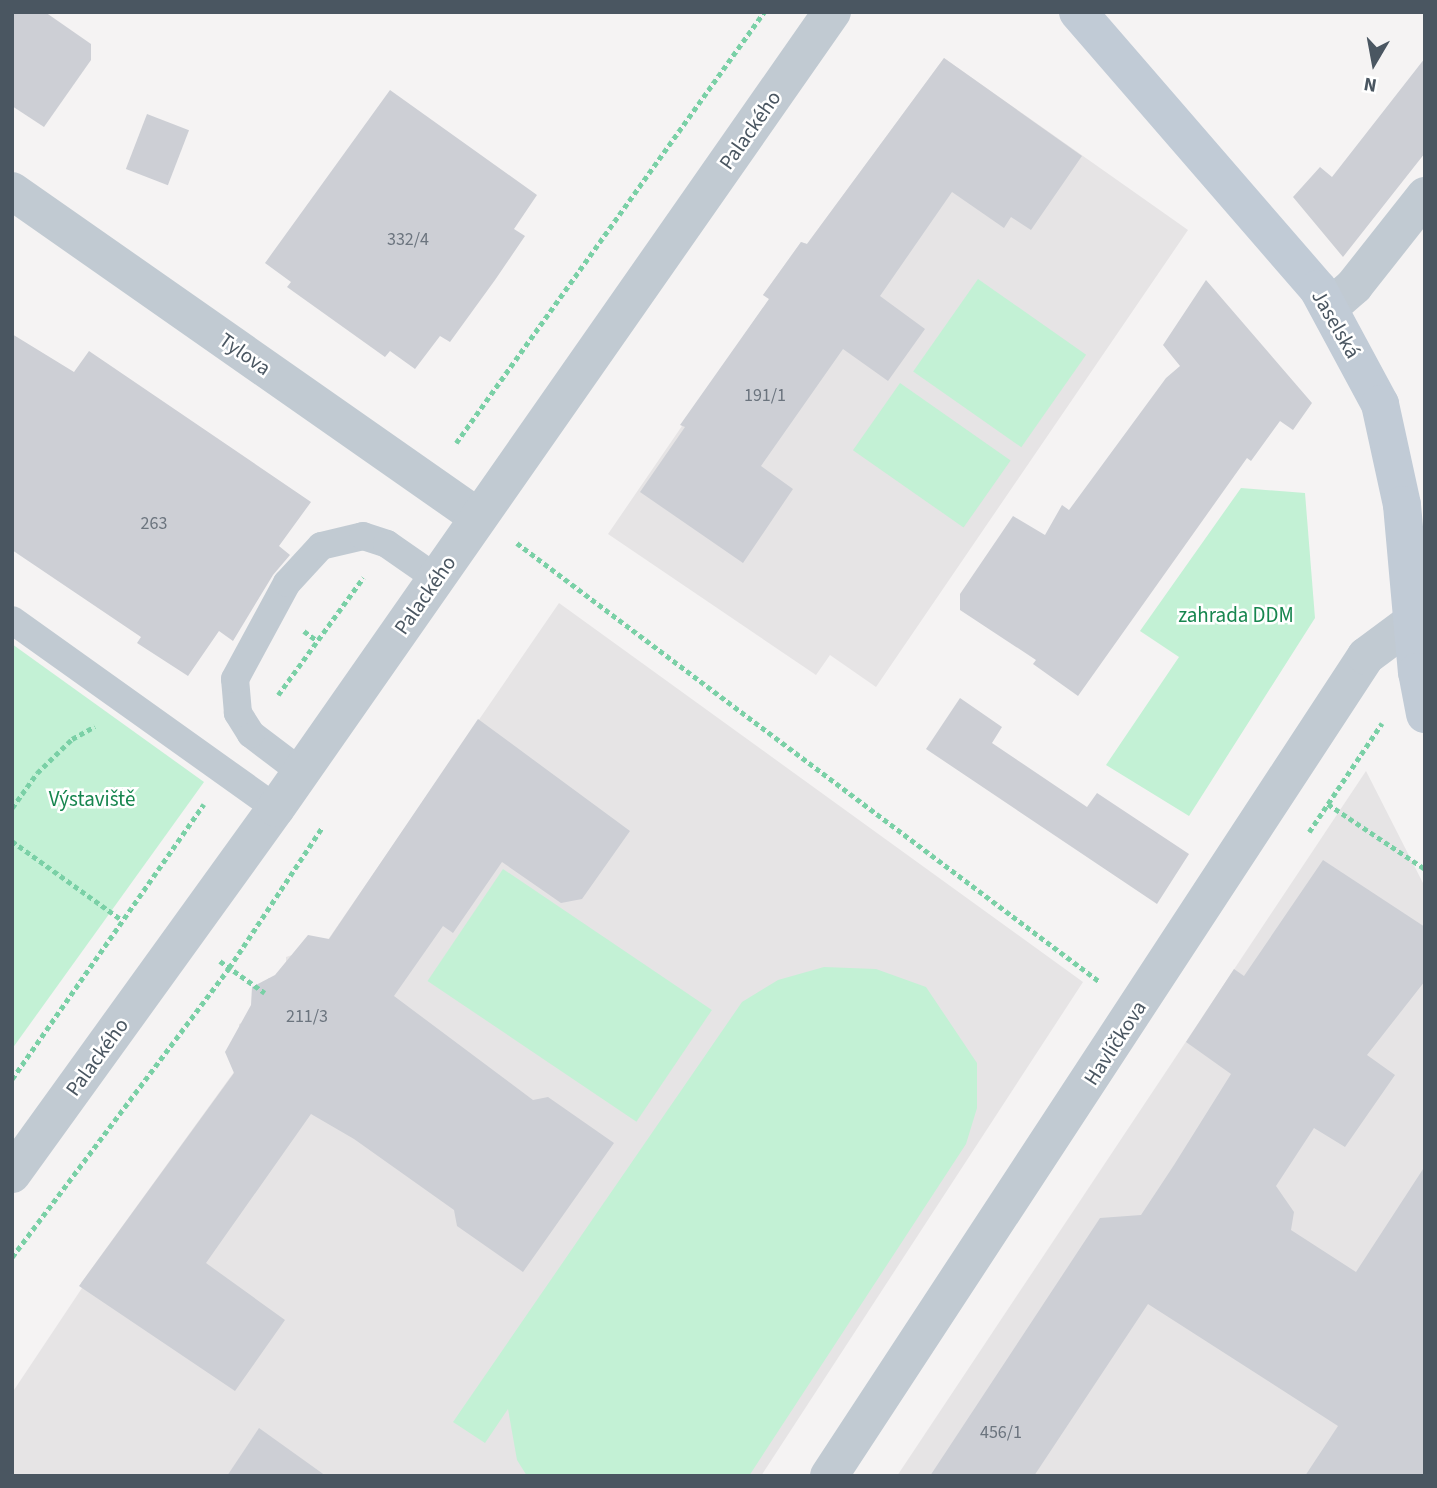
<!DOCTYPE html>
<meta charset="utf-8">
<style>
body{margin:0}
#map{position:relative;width:1437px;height:1488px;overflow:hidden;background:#f5f3f3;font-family:"Source Sans 3",sans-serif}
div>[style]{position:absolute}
.education>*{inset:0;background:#e6e4e5}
.green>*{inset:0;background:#c3f1d5;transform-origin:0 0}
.building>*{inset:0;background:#cdcfd5;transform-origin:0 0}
.path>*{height:4.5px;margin-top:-2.25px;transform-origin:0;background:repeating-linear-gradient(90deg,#7ad0a6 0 5px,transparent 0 8.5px)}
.lane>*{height:28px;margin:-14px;padding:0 14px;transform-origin:14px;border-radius:14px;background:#c1cad2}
.street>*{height:38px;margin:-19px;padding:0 19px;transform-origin:19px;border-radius:19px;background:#c1cad2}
.secondary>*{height:38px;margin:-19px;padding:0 19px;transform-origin:19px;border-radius:19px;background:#c1cbd6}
span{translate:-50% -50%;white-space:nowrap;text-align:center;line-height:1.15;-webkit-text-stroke:5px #fff;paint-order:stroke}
.number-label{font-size:18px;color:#6b747e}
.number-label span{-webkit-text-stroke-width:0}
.street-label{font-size:21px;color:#4a5661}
.park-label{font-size:21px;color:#17864f}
.frame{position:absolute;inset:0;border:14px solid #4a5661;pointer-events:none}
.north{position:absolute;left:1339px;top:28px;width:70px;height:70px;-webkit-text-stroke:5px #fff;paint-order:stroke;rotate:190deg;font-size:19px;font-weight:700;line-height:28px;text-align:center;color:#4a5661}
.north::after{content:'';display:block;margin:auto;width:24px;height:32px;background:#4a5661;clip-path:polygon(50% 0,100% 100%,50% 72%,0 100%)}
</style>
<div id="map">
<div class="education">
<i style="clip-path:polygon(944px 58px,1188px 230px,876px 687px,830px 655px,816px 675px,608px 534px,769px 299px,763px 295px,801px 242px,807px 244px)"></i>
<i style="clip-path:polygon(559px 603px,1083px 982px,761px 1476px,12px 1476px,12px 1393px,82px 1288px,81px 1283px,239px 1065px,239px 1024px,246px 1021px,271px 984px,268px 978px,276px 978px,286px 965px,286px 957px,325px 944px)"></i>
<i style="clip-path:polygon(1366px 771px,1425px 887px,1425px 1476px,897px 1476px)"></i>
</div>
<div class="green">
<i style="left:978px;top:279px;width:132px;height:113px;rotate:35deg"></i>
<i style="left:900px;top:383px;width:135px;height:82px;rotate:35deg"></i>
<i style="clip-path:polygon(1241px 488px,1305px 493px,1315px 618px,1189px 816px,1106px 765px,1179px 657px,1140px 631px)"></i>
<i style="clip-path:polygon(12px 644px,204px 782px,12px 1049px)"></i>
<i style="left:503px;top:869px;width:252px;height:135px;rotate:34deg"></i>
<i style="clip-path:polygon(824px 967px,876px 969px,926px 987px,977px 1063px,977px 1108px,966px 1144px,749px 1476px,527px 1476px,517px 1460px,508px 1409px,485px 1443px,453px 1422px,742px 1002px,778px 980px)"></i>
</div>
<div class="building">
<i style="clip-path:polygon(12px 12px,45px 12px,91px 44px,91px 60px,44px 127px,12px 106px)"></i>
<i style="clip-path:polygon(944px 58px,1082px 156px,1031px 230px,1011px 217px,1004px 228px,952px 192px,880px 296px,925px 329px,888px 381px,843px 349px,761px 466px,793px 489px,743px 563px,640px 492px,685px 427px,680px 425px,769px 299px,763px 295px,801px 242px,807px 244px)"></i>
<i style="clip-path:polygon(1425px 58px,1425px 153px,1343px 257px,1293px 197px,1320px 167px,1332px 177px)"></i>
<i style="clip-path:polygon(390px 90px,537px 195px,514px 229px,525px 236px,495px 280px,450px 342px,440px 336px,415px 369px,390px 351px,385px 357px,287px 287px,291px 282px,265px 263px)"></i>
<i style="left:147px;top:114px;width:45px;height:59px;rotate:21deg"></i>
<i style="clip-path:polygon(1206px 280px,1312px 403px,1293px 430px,1280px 421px,1251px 461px,1247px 458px,1078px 696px,1033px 664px,1036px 660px,960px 610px,960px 594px,1013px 516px,1045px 535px,1062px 505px,1069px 510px,1166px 378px,1180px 366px,1163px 345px)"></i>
<i style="clip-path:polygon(12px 334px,74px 372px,89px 351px,311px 502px,279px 546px,290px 555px,273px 575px,233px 641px,219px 631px,188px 676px,137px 643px,141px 637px,12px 550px)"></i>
<i style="clip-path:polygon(960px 698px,1002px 727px,992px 743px,1087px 807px,1097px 793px,1189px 854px,1157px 904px,926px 749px)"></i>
<i style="clip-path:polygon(478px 719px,630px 831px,582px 899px,561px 903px,502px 862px,453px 933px,443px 926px,394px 996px,533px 1100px,548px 1097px,614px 1143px,523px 1272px,457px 1226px,454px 1210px,354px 1139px,311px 1114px,206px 1263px,285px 1320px,235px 1391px,79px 1286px,234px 1073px,225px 1052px,251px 1005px,252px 987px,275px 975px,308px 935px,329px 939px)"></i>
<i style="clip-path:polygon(1323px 860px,1425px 927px,1425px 981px,1367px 1055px,1395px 1075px,1345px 1147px,1314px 1128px,1276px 1186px,1294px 1212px,1291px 1230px,1356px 1272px,1425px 1166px,1425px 1476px,1305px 1476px,1338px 1426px,1148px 1304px,1034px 1476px,930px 1476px,1100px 1218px,1141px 1215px,1174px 1165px,1231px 1074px,1186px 1042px,1234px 969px,1244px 976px)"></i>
<i style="clip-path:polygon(259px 1428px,326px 1476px,227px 1476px)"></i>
</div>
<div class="path">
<i style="left:456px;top:443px;width:530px;rotate:-54.45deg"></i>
<i style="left:517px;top:543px;width:730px;rotate:36.98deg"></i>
<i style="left:304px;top:631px;width:17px;rotate:36deg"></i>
<i style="left:278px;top:695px;width:145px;rotate:-54deg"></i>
<i style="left:1328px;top:804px;width:117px;rotate:33.8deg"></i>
<i style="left:12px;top:808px;width:43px;rotate:-54.5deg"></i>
<i style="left:37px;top:773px;width:49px;rotate:-44.2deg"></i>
<i style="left:72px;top:739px;width:26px;rotate:-29deg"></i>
<i style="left:1309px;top:832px;width:131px;rotate:-56.2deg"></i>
<i style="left:12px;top:841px;width:135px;rotate:35.7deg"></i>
<i style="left:220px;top:961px;width:55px;rotate:35.4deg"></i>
<i style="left:12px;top:1079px;width:335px;rotate:-55.1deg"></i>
<i style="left:12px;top:1257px;width:361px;rotate:-53.1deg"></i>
<i style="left:229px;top:968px;width:167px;rotate:-56.5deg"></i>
</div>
<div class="lane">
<i style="left:12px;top:620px;width:324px;rotate:35.5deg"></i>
<i style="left:301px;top:772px;width:63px;rotate:-142.8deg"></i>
<i style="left:251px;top:734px;width:25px;rotate:-122deg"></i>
<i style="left:238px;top:713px;width:34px;rotate:-95deg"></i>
<i style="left:235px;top:679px;width:109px;rotate:-61.6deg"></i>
<i style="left:287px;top:583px;width:50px;rotate:-47.4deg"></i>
<i style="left:321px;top:546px;width:43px;rotate:-13.4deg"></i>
<i style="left:363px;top:536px;width:25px;rotate:18deg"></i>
<i style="left:387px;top:544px;width:60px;rotate:34.8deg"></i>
</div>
<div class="street">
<i style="left:12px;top:191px;width:569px;rotate:34.98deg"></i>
<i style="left:1330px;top:307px;width:32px;rotate:-41deg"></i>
<i style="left:1354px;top:286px;width:115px;rotate:-51.7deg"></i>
<i style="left:12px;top:1174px;width:451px;rotate:-54.2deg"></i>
<i style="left:276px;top:808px;width:971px;rotate:-55.07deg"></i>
<i style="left:829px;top:1476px;width:980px;rotate:-56.78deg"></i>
<i style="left:1366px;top:656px;width:57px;rotate:-36.5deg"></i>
</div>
<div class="secondary">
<i style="left:1078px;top:12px;width:367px;rotate:49.1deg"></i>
<i style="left:1318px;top:289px;width:131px;rotate:61.7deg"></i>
<i style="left:1380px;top:404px;width:103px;rotate:77.7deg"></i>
<i style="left:1402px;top:505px;width:168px;rotate:84.9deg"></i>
<i style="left:1417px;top:672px;width:43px;rotate:79.2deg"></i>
</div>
<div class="number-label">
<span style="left:408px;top:240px">332/4</span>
<span style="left:765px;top:396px">191/1</span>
<span style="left:154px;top:524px">263</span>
<span style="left:307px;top:1017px">211/3</span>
<span style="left:1001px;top:1433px">456/1</span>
</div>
<div class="street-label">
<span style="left:750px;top:130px;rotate:-55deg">Palackého</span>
<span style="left:1336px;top:324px;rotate:60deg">Jaselská</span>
<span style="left:245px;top:354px;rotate:35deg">Tylova</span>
<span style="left:425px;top:595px;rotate:-55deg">Palackého</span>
<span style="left:1115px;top:1043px;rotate:-57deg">Havlíčkova</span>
<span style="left:97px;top:1057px;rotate:-54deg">Palackého</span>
</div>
<div class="park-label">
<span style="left:1236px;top:615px">zahrada DDM</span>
<span style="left:92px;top:799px">Výstaviště</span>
</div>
<div class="frame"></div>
<div class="north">N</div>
</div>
